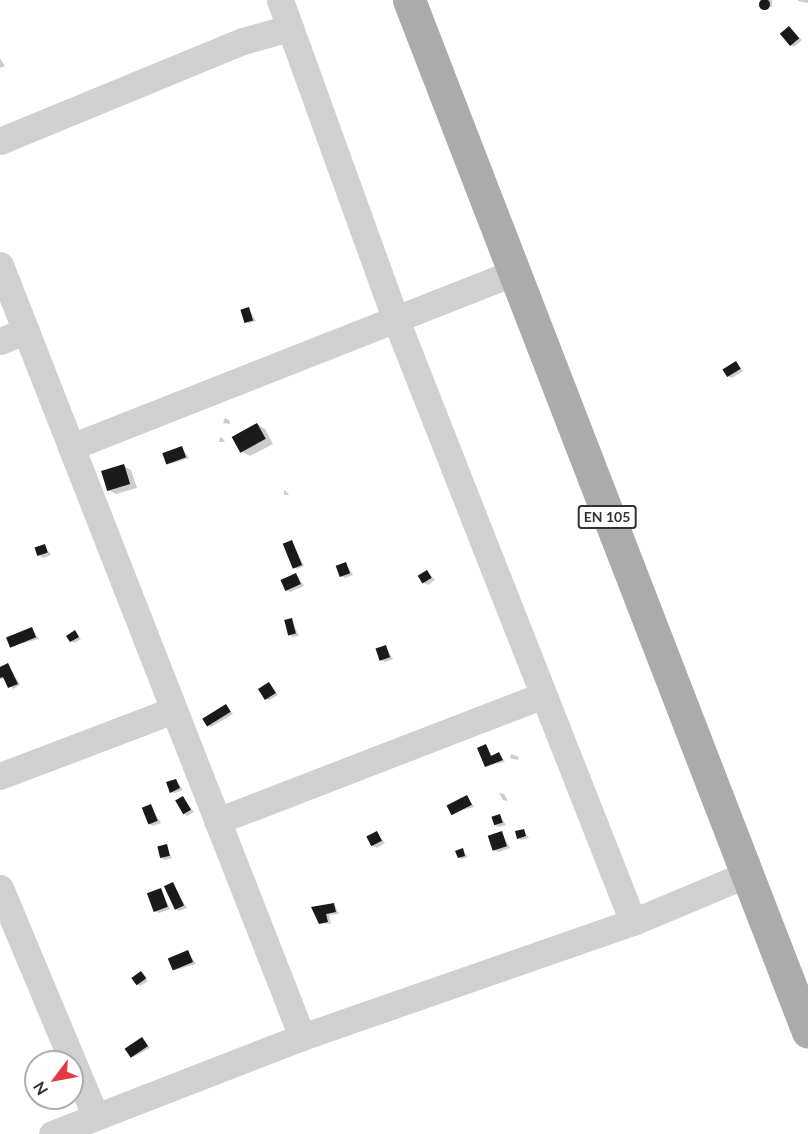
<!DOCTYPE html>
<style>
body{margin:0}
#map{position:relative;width:808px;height:1134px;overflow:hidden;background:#fff;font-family:Lato,sans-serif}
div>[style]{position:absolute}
.shadow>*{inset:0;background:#0003}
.building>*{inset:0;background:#1a1a1a;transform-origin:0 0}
.round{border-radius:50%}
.minor>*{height:27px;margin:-13.5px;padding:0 13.5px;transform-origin:13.5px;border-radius:13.5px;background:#d0d0d0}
.major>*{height:33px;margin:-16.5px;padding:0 16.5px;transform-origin:16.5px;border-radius:16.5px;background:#ababab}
span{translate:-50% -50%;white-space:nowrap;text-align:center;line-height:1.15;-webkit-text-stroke:6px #fff;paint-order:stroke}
.shield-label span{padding:2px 4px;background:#fff;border:2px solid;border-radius:4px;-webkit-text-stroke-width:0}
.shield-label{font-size:14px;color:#333;font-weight:700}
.north{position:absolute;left:24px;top:1050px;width:60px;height:60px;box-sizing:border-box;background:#fff;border:2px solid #adadad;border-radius:50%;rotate:238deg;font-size:16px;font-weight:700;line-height:24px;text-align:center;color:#333}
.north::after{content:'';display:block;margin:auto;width:21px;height:27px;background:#e63946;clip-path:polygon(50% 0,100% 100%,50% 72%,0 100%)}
</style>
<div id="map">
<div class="shadow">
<i style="clip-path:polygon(761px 0,772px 0,772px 7px,761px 6px)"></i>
<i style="clip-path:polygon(808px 0,808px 3px,798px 1px,798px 0)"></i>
<i style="clip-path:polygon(789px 28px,802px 40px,794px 47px,791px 45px)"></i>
<i style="clip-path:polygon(0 58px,5px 66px,0 68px)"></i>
<i style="clip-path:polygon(249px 309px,256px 321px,249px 323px,246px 321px)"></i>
<i style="clip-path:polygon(736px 362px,743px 371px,732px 378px,728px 376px)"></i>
<i style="clip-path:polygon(225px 418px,229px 420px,230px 424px,223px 423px)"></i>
<i style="clip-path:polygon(257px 424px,265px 429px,273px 444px,250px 456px,242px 452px)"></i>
<i style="clip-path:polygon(220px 437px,223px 439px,225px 442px,219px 442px)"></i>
<i style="clip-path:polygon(182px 448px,189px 458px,170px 464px)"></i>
<i style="clip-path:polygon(124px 466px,131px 470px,137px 488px,116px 494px,108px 490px)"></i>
<i style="clip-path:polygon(284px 490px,287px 492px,289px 495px,284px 495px)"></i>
<i style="clip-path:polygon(292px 542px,304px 566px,297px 569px,294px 567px)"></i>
<i style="clip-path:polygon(44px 545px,51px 555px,43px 558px,40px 556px)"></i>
<i style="clip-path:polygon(346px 564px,353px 575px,345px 578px,341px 576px)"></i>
<i style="clip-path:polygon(427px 572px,435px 580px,428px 585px,424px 583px)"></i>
<i style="clip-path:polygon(296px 574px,304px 586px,290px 592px,287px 590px)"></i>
<i style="clip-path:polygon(291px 620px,299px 636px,293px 637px,290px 635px)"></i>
<i style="clip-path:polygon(32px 629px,39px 639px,11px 646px)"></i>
<i style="clip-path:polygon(75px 632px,81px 639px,74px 643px,71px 641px)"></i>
<i style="clip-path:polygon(386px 647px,393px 659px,385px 662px,381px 660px)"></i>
<i style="clip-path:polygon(8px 665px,20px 685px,13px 689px,6px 679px,0 679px,0 669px)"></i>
<i style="clip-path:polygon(269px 683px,278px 695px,269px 700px,266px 698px)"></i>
<i style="clip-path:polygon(226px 706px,233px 714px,211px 727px,208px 725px)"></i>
<i style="clip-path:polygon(486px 746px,493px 757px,499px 754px,505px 762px,486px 766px)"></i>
<i style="clip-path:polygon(511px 754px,519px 757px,518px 760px,510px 758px)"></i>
<i style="clip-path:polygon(176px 780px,183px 790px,175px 793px,171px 792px)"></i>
<i style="clip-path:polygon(499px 793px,504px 794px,508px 801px,503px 800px)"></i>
<i style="clip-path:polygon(467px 797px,474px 807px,451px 813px)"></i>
<i style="clip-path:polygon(183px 798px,194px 812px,187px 816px,184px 814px)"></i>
<i style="clip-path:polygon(150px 805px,161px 823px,153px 826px,150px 824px)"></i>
<i style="clip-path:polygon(500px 816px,506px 825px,499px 827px,495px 825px)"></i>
<i style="clip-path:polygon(524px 831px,529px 838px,521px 840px,518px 838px)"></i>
<i style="clip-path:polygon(377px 833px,385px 843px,377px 848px,373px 846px)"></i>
<i style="clip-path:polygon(502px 833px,510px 848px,498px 852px,494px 850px)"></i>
<i style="clip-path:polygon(166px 845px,172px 858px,165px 860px,161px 858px)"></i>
<i style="clip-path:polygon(463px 850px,468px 857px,462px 859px,459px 857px)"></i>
<i style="clip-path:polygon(173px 884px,187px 908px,179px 911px,176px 909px)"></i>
<i style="clip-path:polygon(161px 889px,170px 909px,159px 913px,155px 911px)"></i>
<i style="clip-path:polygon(334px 904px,339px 914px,329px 915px,331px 924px,320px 923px,313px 908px)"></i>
<i style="clip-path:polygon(188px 952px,196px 964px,175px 970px)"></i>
<i style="clip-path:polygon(141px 973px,148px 981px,140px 986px,137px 984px)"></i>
<i style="clip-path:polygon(142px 1039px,150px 1048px,133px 1057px,130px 1055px)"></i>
</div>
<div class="building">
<i class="round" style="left:758.5px;top:-1.5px;width:11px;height:11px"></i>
<i style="left:789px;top:26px;width:16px;height:12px;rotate:50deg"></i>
<i style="left:249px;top:307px;width:14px;height:9px;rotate:73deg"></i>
<i style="left:736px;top:361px;width:9px;height:16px;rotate:58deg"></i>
<i style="left:257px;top:423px;width:18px;height:29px;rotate:61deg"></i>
<i style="left:182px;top:446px;width:12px;height:21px;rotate:70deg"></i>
<i style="left:124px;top:464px;width:21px;height:24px;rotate:73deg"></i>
<i style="left:292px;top:540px;width:27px;height:10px;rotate:68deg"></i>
<i style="left:45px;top:544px;width:9px;height:11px;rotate:72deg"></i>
<i style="left:346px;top:562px;width:12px;height:11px;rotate:70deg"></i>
<i style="left:427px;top:570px;width:9px;height:11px;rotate:58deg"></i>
<i style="left:296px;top:573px;width:12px;height:17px;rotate:66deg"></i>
<i style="left:292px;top:618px;width:16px;height:8px;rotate:76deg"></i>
<i style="left:32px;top:627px;width:11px;height:28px;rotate:68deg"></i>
<i style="clip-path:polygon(75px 630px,79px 637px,70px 642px,66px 636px)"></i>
<i style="left:386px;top:645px;width:13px;height:11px;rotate:72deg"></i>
<i style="clip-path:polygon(8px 663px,18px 684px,8px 688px,3px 677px,0 678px,0 667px)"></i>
<i style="left:269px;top:682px;width:13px;height:13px;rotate:58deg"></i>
<i style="left:226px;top:704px;width:9px;height:28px;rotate:58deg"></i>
<i style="clip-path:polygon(486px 744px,491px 756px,499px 752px,503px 760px,485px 767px,477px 748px)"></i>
<i style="clip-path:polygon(176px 779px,180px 788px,170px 793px,166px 782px)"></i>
<i style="left:467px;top:795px;width:11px;height:23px;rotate:63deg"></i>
<i style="left:183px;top:796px;width:16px;height:9px;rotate:60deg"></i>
<i style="left:151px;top:804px;width:18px;height:10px;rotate:68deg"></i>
<i style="left:500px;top:814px;width:9px;height:9px;rotate:72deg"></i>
<i style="clip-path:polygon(524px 829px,526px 836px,517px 839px,515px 831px)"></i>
<i style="left:377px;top:831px;width:11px;height:12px;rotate:63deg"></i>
<i style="left:502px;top:831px;width:16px;height:15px;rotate:72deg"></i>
<i style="left:167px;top:844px;width:12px;height:10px;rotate:76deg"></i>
<i style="clip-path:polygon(463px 848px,465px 856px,458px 858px,455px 851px)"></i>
<i style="left:173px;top:882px;width:26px;height:10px;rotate:65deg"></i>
<i style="left:161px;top:888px;width:20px;height:15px;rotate:70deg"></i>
<i style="clip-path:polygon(334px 903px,336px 912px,326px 914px,328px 922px,319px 924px,311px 907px)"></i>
<i style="left:188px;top:950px;width:13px;height:22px;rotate:67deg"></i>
<i style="left:141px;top:971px;width:9px;height:12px;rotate:54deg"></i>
<i style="left:142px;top:1037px;width:11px;height:21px;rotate:56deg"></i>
</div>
<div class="minor">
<i style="left:280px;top:0;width:340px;rotate:70.1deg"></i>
<i style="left:396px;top:320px;width:647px;rotate:68.51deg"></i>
<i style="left:0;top:141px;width:263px;rotate:-22.4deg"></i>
<i style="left:243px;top:41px;width:48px;rotate:-15.8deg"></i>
<i style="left:0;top:265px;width:829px;rotate:68.63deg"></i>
<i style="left:0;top:341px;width:28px;rotate:-21deg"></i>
<i style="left:71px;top:447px;width:474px;rotate:-21.5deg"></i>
<i style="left:0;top:776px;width:186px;rotate:-20.8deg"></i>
<i style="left:217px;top:821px;width:350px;rotate:-21.1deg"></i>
<i style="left:0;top:888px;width:246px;rotate:67.3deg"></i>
<i style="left:52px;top:1134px;width:268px;rotate:-21.2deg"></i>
<i style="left:302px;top:1037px;width:350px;rotate:-19.2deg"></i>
<i style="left:633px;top:922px;width:124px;rotate:-22.8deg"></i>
</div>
<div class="major">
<i style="left:409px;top:0;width:1106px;rotate:68.86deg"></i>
</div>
<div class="shield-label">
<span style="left:607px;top:517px">EN 105</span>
</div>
<div class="north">N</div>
</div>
